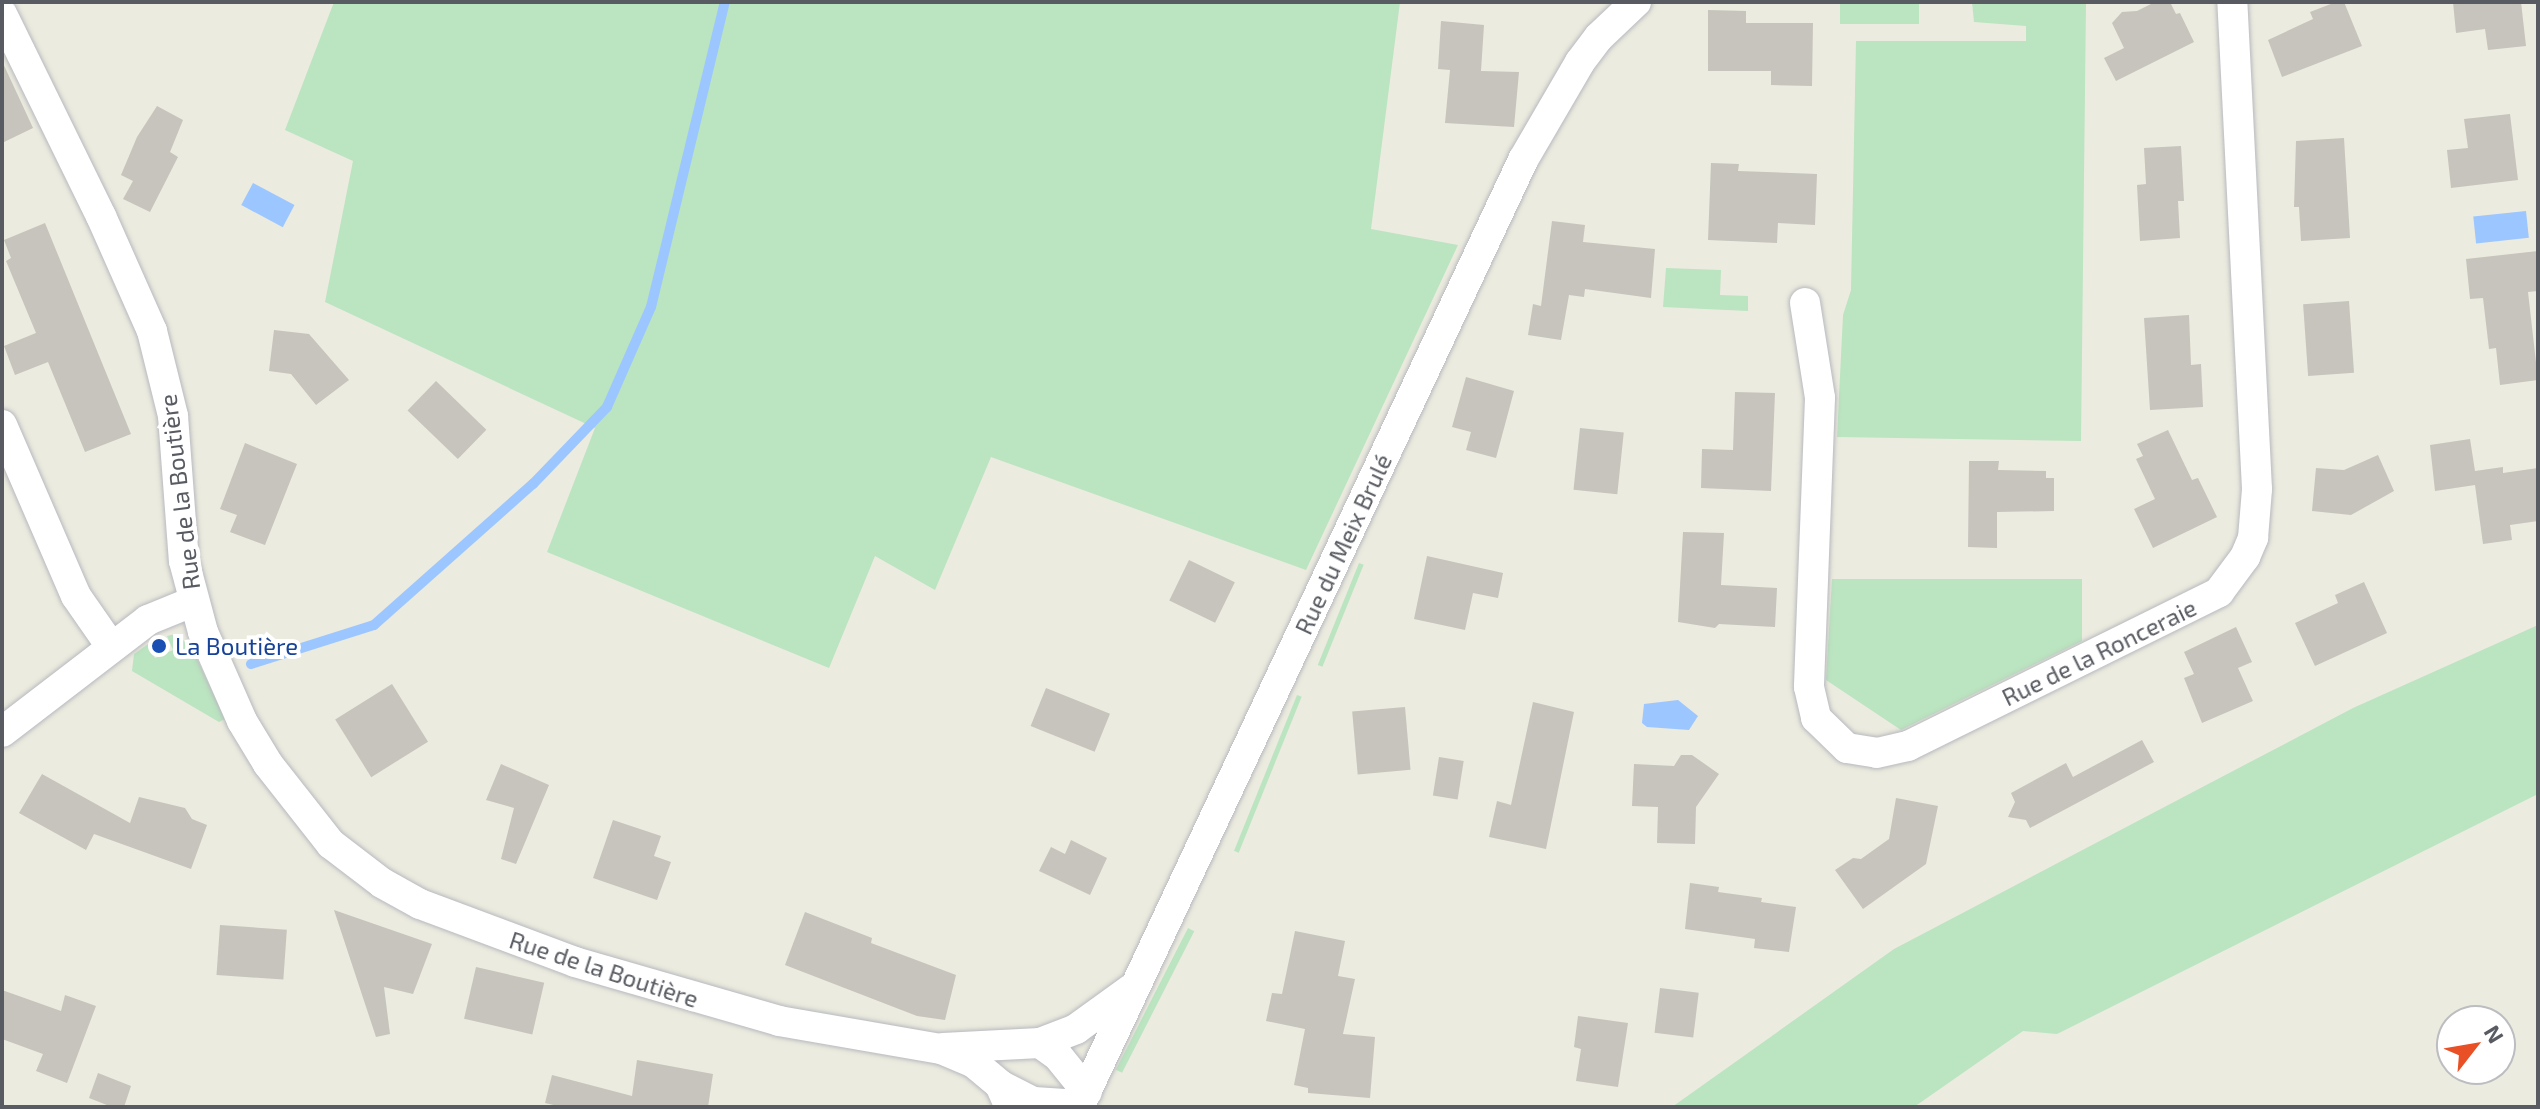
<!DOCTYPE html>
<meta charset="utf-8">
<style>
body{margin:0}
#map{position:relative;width:2540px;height:1109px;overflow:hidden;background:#ecebdf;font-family:"Exo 2",sans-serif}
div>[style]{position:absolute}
.green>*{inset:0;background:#bbe4c0;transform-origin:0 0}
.water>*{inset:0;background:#9cc6ff;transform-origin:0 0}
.stream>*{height:10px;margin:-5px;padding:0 5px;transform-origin:5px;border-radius:5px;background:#9cc6ff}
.building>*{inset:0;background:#c6c4bc;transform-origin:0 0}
.roads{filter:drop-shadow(0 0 2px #b7b9bf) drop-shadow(0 0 2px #b7b9bf)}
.minor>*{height:30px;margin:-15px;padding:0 15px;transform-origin:15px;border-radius:15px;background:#fff}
.dots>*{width:22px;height:22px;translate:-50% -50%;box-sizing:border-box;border:4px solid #fff;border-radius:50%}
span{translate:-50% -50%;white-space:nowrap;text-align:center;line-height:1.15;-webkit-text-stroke:8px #fff;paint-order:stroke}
.street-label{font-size:24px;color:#585b61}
.transit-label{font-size:24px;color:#164399}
.left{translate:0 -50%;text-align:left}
.frame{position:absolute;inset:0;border:4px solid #585b61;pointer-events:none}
.north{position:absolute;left:2436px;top:1005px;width:80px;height:80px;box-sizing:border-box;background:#fff;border:2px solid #bcbdc0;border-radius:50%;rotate:59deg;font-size:22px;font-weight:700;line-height:32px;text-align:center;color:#585b61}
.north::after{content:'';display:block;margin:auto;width:28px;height:36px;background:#ea5026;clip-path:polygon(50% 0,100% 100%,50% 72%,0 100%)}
</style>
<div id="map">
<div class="green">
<i style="clip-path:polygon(334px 2px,1400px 2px,1371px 229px,1458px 245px,1306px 570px,991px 457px,935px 590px,875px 556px,829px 668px,547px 552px,595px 428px,325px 302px,353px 161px,285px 130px)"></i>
<i style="left:1840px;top:2px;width:79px;height:22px"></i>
<i style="clip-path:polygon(1972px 2px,2086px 2px,2081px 441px,1837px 437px,1843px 315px,1851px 290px,1856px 41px,2026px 41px,2026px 26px,1974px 22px)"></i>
<i style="clip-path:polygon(1666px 268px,1721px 270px,1720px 295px,1748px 296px,1748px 311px,1663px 307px)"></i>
<i style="left:1359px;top:563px;width:5px;height:110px;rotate:22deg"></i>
<i style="clip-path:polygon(1832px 579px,2082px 579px,2082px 641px,1901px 730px,1826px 680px)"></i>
<i style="clip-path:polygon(2538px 625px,2538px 794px,2057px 1034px,2023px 1031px,1914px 1107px,1672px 1107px,1894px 949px,2353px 708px)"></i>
<i style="clip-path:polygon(175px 634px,191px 646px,225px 719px,219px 722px,132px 671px,134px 654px,148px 644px,155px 658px,173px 650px,167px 636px)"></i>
<i style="left:1297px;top:695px;width:5px;height:168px;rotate:22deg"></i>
<i style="left:1188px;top:928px;width:7px;height:159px;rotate:27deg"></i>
</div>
<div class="water">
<i style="left:253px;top:183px;width:47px;height:25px;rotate:28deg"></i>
<i style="left:2526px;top:211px;width:27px;height:53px;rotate:84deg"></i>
<i style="clip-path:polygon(1678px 700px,1698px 716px,1689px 730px,1647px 727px,1642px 723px,1644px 704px)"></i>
</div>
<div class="stream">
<i style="left:251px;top:664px;width:129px;rotate:-17.6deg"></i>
<i style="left:374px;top:625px;width:213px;rotate:-41.6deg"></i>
<i style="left:533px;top:484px;width:107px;rotate:-46.1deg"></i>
<i style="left:607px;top:407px;width:109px;rotate:-66.3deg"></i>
<i style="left:651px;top:307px;width:314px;rotate:-76.4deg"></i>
</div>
<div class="building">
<i style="clip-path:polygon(2155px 2px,2170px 2px,2176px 14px,2180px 13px,2194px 42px,2116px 81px,2104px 58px,2124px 48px,2112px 23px,2122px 12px,2137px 11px)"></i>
<i style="clip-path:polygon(2336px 2px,2344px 2px,2362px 46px,2282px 77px,2268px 40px,2313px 19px,2310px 12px)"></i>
<i style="clip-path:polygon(2453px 2px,2521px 2px,2526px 46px,2488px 50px,2485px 29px,2456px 33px)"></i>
<i style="clip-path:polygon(1708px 10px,1746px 11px,1746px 23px,1813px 23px,1812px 86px,1771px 85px,1771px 71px,1708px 71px)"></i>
<i style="clip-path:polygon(1441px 21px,1484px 25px,1481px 71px,1519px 72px,1514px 127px,1445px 123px,1450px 70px,1438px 69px)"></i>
<i style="clip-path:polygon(2px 61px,33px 128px,2px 143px)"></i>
<i style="clip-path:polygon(157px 106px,183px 120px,170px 152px,178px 157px,150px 212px,123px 199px,133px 181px,121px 175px,137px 137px)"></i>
<i style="clip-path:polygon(2510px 114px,2518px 180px,2451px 188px,2447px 150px,2468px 148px,2464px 119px)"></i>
<i style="clip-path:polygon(2344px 138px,2350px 238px,2301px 241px,2299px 207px,2294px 207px,2296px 141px)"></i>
<i style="clip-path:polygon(2181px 146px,2184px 201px,2178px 201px,2180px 238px,2140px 241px,2137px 185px,2146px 184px,2144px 148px)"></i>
<i style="clip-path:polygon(1711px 163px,1739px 164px,1738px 171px,1817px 174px,1815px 225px,1778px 223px,1777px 243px,1708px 240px)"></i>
<i style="clip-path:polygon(1552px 221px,1585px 225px,1583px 242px,1655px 249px,1651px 298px,1585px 289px,1584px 297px,1569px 295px,1561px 340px,1528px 335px,1533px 304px,1541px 306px)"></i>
<i style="clip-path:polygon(45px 223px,131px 434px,85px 452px,48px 362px,15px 375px,4px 346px,36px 333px,6px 261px,11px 258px,4px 240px)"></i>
<i style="clip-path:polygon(2538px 251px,2538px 291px,2528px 292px,2538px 380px,2500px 385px,2496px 348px,2489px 349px,2483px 298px,2470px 299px,2466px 259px)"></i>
<i style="left:2349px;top:301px;width:72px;height:46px;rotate:86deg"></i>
<i style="clip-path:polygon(2189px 315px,2191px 365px,2201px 364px,2203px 407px,2150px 410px,2144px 318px)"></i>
<i style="clip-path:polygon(274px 330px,309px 334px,349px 380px,316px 405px,291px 374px,269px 371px)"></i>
<i style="clip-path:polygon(1466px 377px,1514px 391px,1496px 458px,1466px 450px,1471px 432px,1452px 427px)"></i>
<i style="left:436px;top:381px;width:70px;height:41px;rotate:44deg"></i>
<i style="clip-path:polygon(1735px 392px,1775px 393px,1771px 491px,1701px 488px,1702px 449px,1733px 450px)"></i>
<i style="left:1580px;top:428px;width:44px;height:62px;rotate:6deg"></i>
<i style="clip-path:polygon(2168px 430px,2192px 480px,2198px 478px,2217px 517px,2153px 548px,2134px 509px,2155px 499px,2136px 459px,2143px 456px,2137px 444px)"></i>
<i style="clip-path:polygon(2470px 439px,2475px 471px,2503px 467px,2503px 473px,2538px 468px,2538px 521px,2510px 525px,2512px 540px,2483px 544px,2475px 485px,2435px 491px,2430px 445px)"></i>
<i style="clip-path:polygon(245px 443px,297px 464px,265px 545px,230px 532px,237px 515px,220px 509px)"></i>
<i style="clip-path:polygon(2378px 455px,2394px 491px,2351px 515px,2312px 511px,2316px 468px,2344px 470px)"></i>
<i style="clip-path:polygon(1969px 461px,1999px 461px,1998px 470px,2046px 471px,2046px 478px,2054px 478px,2054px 511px,1997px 512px,1997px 548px,1968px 547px)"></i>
<i style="clip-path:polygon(1683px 532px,1724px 533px,1721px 585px,1777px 588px,1775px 627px,1719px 624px,1715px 628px,1678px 622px)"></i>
<i style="clip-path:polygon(1427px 556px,1503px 573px,1498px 598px,1473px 593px,1465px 630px,1414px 619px)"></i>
<i style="left:1189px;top:560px;width:51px;height:45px;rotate:26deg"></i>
<i style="clip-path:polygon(2364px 582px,2387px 633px,2315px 666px,2295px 623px,2338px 603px,2335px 595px)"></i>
<i style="clip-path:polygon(2236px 627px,2252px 662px,2238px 668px,2253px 701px,2202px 723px,2184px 678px,2194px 674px,2184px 652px)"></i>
<i style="left:392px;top:684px;width:68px;height:67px;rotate:58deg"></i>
<i style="left:1046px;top:688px;width:69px;height:41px;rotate:22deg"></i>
<i style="clip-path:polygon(1533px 702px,1574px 712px,1546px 849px,1489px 837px,1497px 801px,1511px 805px)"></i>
<i style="left:1405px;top:707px;width:63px;height:53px;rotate:85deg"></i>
<i style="clip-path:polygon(2142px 740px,2154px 762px,2030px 828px,2026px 820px,2008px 817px,2015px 802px,2011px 793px,2066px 763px,2073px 777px)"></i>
<i style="clip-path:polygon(1681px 755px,1692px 755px,1719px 774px,1696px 807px,1695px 844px,1657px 843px,1658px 807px,1632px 806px,1634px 764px,1674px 766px)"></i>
<i style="left:1439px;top:757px;width:25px;height:39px;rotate:9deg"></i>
<i style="clip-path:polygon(501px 764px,549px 785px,516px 864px,501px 859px,514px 808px,486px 800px)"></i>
<i style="clip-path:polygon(42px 774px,130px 823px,139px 797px,185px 808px,192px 819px,207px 825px,191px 869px,94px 834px,86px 850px,19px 813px)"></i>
<i style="clip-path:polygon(1896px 798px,1938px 806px,1926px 864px,1863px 909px,1835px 870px,1853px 858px,1861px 859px,1889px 839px)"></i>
<i style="clip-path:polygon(613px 820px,661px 836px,654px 856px,671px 862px,657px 900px,593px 878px)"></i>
<i style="clip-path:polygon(1071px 840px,1107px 858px,1090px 895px,1039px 871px,1051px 847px,1065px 854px)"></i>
<i style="clip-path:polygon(1690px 883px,1719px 887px,1718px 892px,1762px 898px,1761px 902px,1796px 907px,1789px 952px,1754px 948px,1755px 939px,1685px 929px)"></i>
<i style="clip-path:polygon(334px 910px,432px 944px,413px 994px,384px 987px,390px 1034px,376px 1037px)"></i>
<i style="clip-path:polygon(805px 912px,872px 938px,871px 943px,956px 975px,945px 1020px,917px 1016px,785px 965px)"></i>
<i style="left:220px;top:925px;width:67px;height:50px;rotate:4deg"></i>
<i style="clip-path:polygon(1295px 931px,1345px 941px,1338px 976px,1355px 979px,1343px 1034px,1375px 1037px,1370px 1098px,1308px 1093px,1308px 1088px,1294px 1085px,1305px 1029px,1266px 1021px,1272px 993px,1282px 994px)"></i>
<i style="left:476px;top:967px;width:70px;height:53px;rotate:13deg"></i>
<i style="left:1660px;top:988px;width:39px;height:45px;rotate:7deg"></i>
<i style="clip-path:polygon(2px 990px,61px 1011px,65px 995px,96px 1006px,67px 1083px,36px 1071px,43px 1054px,2px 1039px)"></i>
<i style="clip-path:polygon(1578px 1016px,1628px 1023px,1618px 1087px,1576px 1081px,1581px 1049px,1574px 1047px)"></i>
<i style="clip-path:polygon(637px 1060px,713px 1074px,708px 1107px,562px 1107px,545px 1103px,552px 1075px,632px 1096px)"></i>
<i style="clip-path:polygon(98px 1073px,131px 1086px,124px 1107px,112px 1107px,89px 1098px)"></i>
</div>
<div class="roads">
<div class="minor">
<i style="left:2px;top:14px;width:225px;rotate:63.9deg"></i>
<i style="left:101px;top:216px;width:126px;rotate:66.1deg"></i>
<i style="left:152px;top:331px;width:88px;rotate:76.1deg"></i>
<i style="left:173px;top:416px;width:145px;rotate:85.7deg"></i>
<i style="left:184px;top:561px;width:73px;rotate:75deg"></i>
<i style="left:203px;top:632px;width:97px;rotate:66.3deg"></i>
<i style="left:242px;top:721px;width:50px;rotate:58.8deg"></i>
<i style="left:268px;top:764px;width:102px;rotate:51.8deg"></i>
<i style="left:331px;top:844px;width:64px;rotate:37.4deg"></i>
<i style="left:382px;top:883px;width:43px;rotate:28.9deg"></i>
<i style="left:420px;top:904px;width:165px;rotate:20.5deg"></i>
<i style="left:575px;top:962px;width:212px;rotate:16.1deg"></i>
<i style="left:779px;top:1021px;width:164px;rotate:9.8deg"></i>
<i style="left:941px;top:1049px;width:36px;rotate:23deg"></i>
<i style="left:974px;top:1063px;width:34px;rotate:40deg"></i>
<i style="left:1000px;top:1085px;width:24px;rotate:66deg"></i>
<i style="left:1805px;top:303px;width:96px;rotate:81deg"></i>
<i style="left:1820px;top:398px;width:289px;rotate:92.2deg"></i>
<i style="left:1809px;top:687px;width:32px;rotate:77deg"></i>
<i style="left:1816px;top:718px;width:43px;rotate:44.1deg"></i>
<i style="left:1847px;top:748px;width:30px;rotate:9deg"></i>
<i style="left:1877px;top:753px;width:32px;rotate:-13deg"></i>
<i style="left:1908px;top:746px;width:347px;rotate:-26.3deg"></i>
<i style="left:2219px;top:592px;width:44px;rotate:-53.4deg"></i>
<i style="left:2245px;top:557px;width:21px;rotate:-67deg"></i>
<i style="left:2253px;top:538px;width:49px;rotate:-85.3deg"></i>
<i style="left:2257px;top:489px;width:488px;rotate:-92.9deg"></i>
<i style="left:2px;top:425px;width:186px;rotate:66.6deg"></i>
<i style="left:76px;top:596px;width:60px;rotate:55.2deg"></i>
<i style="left:2px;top:732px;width:184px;rotate:-37.5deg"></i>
<i style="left:148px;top:620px;width:48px;rotate:-22.2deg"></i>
<i style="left:1040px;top:1043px;width:22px;rotate:36deg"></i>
<i style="left:1058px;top:1056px;width:46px;rotate:51.1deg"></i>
<i style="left:943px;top:1048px;width:97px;rotate:-3deg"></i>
<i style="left:1040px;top:1043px;width:39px;rotate:-21deg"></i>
<i style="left:1076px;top:1029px;width:68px;rotate:-36deg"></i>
<i style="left:1000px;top:1085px;width:38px;rotate:27deg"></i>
<i style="left:1034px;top:1102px;width:46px;rotate:3.7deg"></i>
<i style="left:1079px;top:1107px;width:1046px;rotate:-64.88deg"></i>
<i style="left:1523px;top:160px;width:113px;rotate:-59.8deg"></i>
<i style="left:1580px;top:62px;width:31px;rotate:-53deg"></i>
<i style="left:1599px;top:37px;width:51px;rotate:-43.4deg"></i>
</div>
</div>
<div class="dots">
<i style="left:159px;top:646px;background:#1a4fb4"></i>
</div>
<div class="street-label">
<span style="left:179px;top:492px;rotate:-97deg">Rue de la Boutière</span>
<span style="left:1343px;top:544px;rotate:-65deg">Rue du Meix Brulé</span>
<span style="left:2099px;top:652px;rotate:-26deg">Rue de la Ronceraie</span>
<span style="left:604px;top:969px;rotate:18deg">Rue de la Boutière</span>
</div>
<div class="transit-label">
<span class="left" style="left:175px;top:646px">La Boutière</span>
</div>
<div class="frame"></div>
<div class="north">N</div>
</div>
